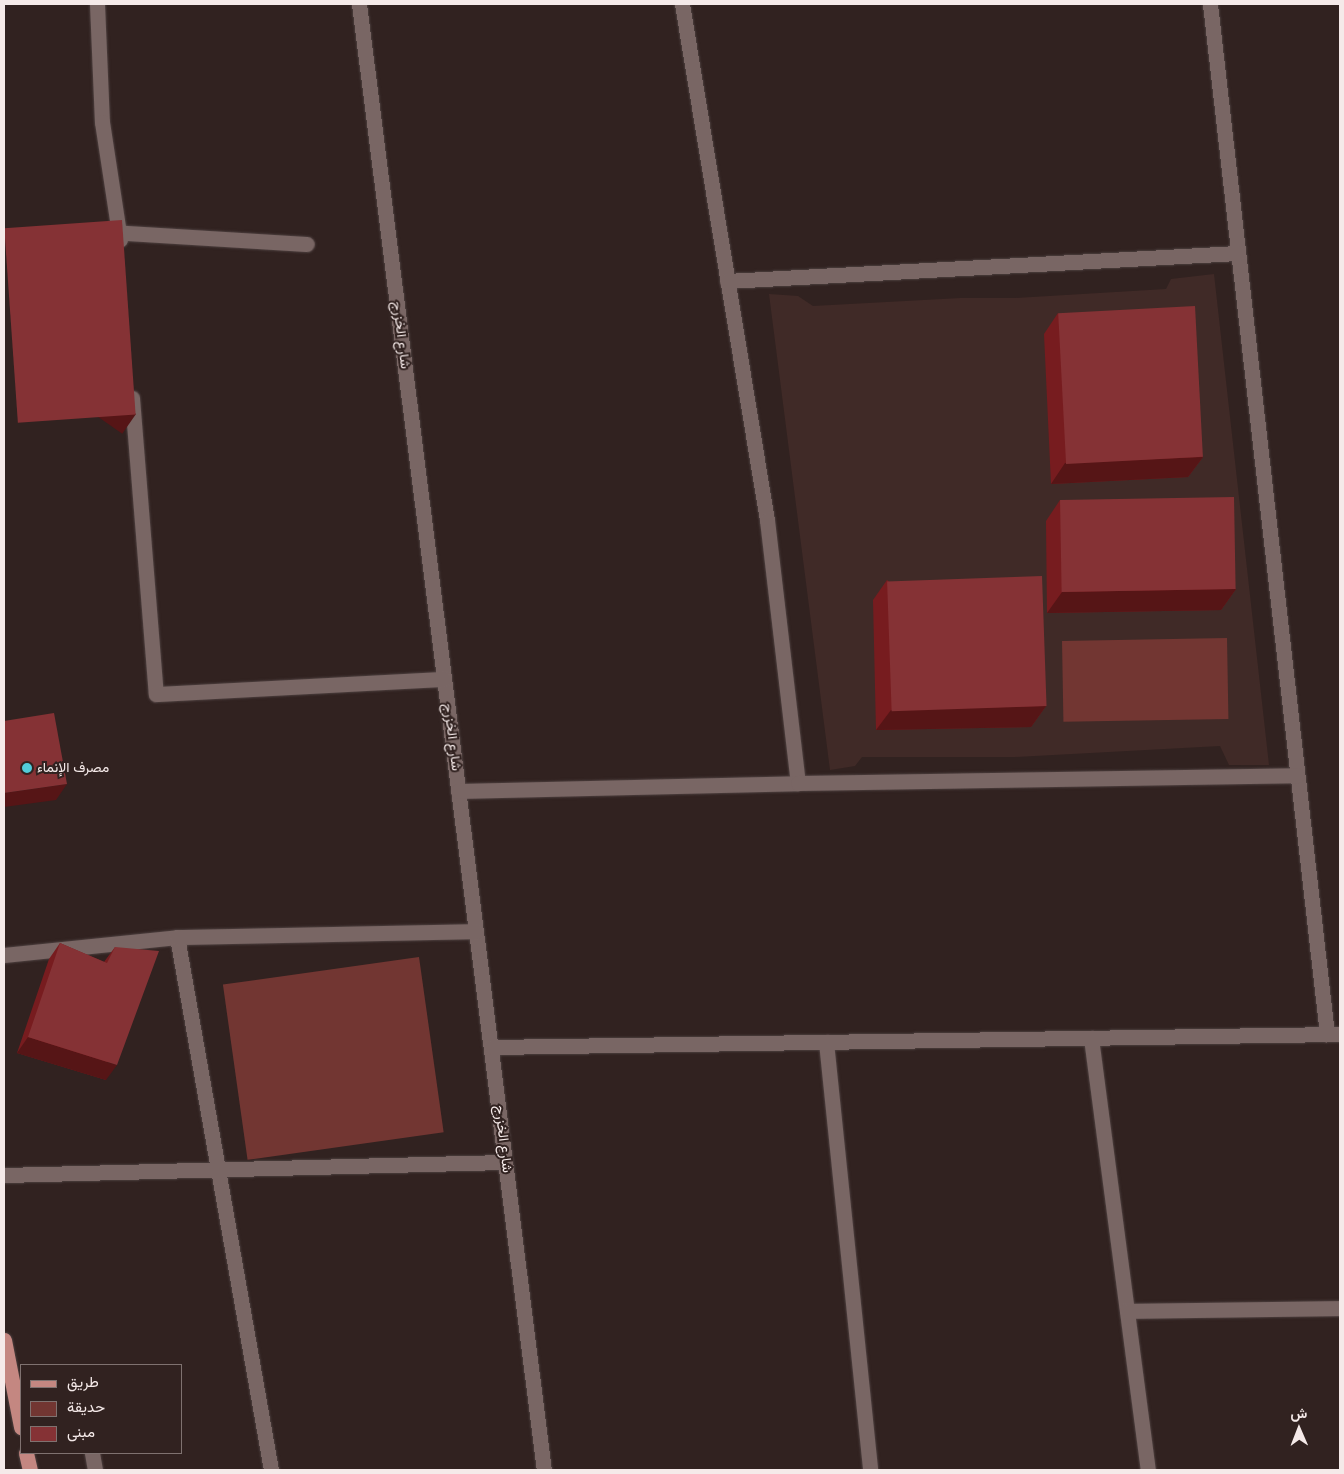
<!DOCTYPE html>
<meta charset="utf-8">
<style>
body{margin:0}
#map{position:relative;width:1344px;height:1474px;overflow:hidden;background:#312220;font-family:"Nunito Sans",Vazirmatn,sans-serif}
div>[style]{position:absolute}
.built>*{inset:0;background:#402a27}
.green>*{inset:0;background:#723632;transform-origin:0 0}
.roads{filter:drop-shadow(0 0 1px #4e4140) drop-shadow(0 0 1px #4e4140)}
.minor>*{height:15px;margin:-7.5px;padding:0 7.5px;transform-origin:7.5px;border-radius:7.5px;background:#796664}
.major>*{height:15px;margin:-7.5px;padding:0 7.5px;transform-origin:7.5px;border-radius:7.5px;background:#c48781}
.wall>*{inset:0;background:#771c1f}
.shaded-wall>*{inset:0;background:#561516;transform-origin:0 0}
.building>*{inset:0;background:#853235;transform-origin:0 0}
.dots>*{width:14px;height:14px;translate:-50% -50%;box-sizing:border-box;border:2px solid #312220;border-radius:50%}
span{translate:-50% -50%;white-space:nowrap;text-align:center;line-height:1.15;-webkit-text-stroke:4px #312220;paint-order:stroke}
.street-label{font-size:14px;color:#f5eae9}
.poi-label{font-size:14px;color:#f5eae9}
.left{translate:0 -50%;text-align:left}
.frame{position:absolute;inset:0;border:5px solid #f5eae9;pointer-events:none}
.legend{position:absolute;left:20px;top:1364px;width:162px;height:90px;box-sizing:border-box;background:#312220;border:1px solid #7f7270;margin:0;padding:6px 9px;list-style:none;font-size:15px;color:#f5eae9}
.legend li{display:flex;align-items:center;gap:10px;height:25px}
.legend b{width:25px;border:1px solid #7f7270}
.north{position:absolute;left:1274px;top:1404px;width:50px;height:50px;-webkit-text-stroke:4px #312220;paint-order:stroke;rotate:359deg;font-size:14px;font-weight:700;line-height:20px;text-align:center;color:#f5eae9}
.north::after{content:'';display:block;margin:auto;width:18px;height:22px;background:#f5eae9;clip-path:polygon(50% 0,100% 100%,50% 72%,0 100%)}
</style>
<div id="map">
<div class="built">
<i style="clip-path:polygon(1214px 274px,1269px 765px,1229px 765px,1220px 746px,1015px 757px,862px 757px,855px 766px,830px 770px,769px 294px,798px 296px,813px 306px,961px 298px,1015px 298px,1166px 289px,1171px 279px)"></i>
</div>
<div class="green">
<i style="left:1227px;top:638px;width:81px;height:165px;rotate:89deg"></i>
<i style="left:419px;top:957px;width:177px;height:198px;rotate:82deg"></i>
</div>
<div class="roads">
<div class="minor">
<i style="left:97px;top:4px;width:118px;rotate:87.6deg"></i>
<i style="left:102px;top:122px;width:119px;rotate:81.3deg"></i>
<i style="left:359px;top:4px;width:1478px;rotate:82.81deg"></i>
<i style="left:682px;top:4px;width:523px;rotate:80.65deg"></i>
<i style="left:767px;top:520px;width:265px;rotate:83.3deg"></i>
<i style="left:1210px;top:4px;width:1037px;rotate:83.52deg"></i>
<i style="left:110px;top:232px;width:197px;rotate:3.5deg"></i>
<i style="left:727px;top:281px;width:512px;rotate:-3.14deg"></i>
<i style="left:132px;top:398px;width:297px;rotate:85.4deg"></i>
<i style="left:156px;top:694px;width:288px;rotate:-3deg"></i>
<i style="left:458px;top:791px;width:340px;rotate:-1.3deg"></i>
<i style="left:798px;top:783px;width:499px;rotate:-0.9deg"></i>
<i style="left:4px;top:955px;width:174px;rotate:-5.9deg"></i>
<i style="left:1091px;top:1038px;width:436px;rotate:82.5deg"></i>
<i style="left:826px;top:1042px;width:430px;rotate:84.1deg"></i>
<i style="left:491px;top:1047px;width:849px;rotate:-0.88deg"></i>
<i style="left:4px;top:1175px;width:501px;rotate:-1.49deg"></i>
<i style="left:1127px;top:1311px;width:213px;rotate:-0.8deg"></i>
<i style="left:92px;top:1453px;width:17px;rotate:80deg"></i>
<i style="left:271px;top:1470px;width:541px;rotate:-100deg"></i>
<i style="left:177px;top:937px;width:299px;rotate:-1.1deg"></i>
</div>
<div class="major">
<i style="left:4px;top:1340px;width:89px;rotate:78.9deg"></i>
<i style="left:26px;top:1453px;width:17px;rotate:77deg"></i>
</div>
</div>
<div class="wall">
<i style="clip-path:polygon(1058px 313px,1203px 457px,1188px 477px,1051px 484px,1044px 334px)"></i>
<i style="clip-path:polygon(1060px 500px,1236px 589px,1221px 610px,1047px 613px,1046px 521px)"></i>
<i style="clip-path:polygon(887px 580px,1046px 706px,1031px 727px,876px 730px,873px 600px)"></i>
<i style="clip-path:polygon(60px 943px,104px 962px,115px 947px,106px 1080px,17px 1053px,49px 959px)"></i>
</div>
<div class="shaded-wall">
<i style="left:136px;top:414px;width:24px;height:132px;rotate:125deg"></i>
<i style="clip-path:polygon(1203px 457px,1188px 477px,1051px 484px,1065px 463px)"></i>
<i style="clip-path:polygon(1236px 589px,1221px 610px,1047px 613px,1062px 592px)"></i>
<i style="clip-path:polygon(1046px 706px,1031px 727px,876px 730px,891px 710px)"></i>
<i style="clip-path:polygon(67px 784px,56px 800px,4px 807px,4px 793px)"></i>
<i style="clip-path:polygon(28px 1037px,117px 1065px,106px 1080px,17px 1053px)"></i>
</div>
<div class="building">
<i style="left:122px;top:220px;width:195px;height:118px;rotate:86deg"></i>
<i style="left:1195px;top:306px;width:151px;height:137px;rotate:87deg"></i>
<i style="left:1234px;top:497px;width:92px;height:174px;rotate:89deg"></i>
<i style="left:1042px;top:576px;width:130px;height:155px;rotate:88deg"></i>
<i style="clip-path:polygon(54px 713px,67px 784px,4px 793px,4px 721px)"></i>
<i style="clip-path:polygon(60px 943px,107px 963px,115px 947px,159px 951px,117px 1065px,28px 1037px)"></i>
</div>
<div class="dots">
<i style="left:27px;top:768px;background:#52cbd9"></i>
</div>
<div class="street-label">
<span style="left:401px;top:335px;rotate:83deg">شارع الخزرج</span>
<span style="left:452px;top:737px;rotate:83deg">شارع الخزرج</span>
<span style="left:503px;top:1139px;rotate:83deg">شارع الخزرج</span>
</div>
<div class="poi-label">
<span class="left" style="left:37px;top:768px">مصرف الإنماء</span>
</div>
<div class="frame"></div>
<ul class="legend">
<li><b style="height:6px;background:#c48781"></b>طريق</li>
<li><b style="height:14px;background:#723632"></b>حديقة</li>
<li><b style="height:14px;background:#853235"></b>مبنى</li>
</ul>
<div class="north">ش</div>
</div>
